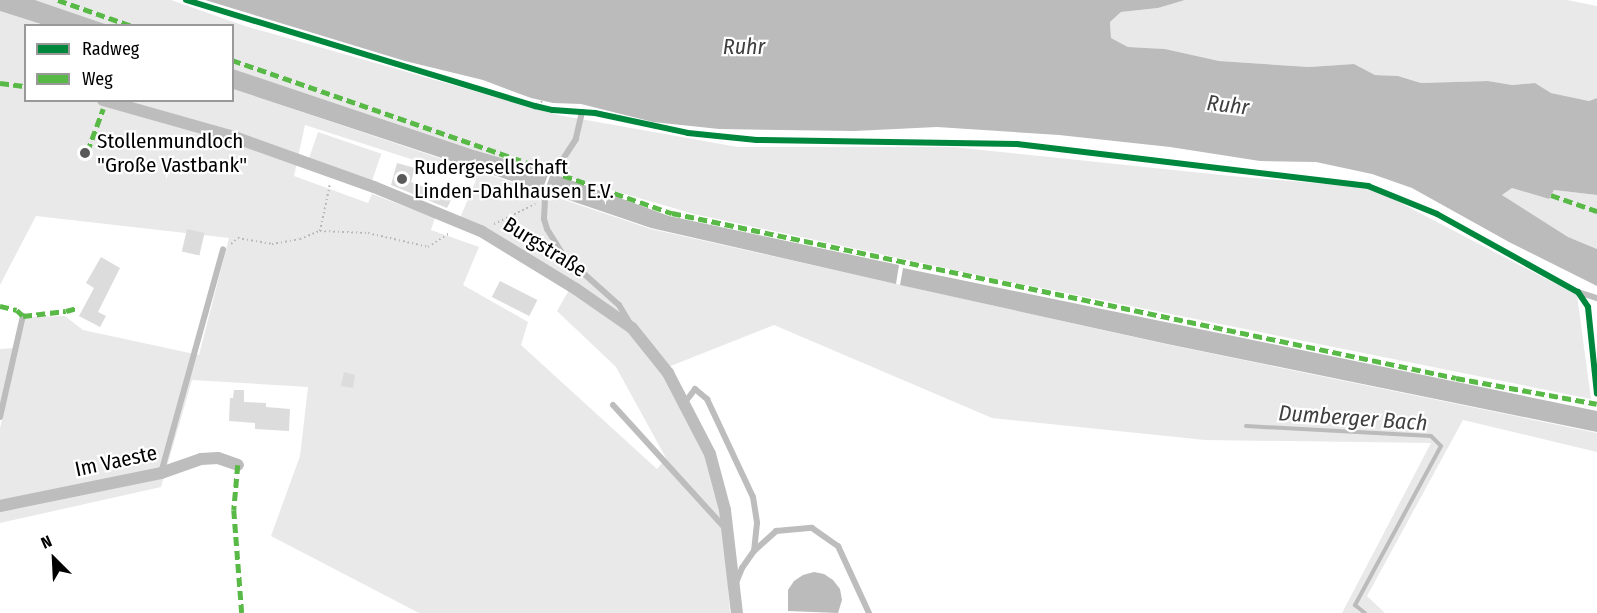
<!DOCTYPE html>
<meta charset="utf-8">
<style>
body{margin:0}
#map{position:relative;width:1597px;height:613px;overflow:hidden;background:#fff;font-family:"Fira Sans Condensed",sans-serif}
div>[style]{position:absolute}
.green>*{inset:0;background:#e9e9e9;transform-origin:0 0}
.water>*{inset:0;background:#bbb}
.stream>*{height:4px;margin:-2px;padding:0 2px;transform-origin:2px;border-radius:2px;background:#bbb}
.building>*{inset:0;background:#dcdcdc;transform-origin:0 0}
.path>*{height:2px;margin-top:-1px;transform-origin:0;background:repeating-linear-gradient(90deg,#b8b8b8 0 1.5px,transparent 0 4.5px)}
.service>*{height:6px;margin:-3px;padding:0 3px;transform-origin:3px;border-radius:3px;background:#bdbdbd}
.minor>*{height:12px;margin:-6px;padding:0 6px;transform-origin:6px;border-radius:6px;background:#bdbdbd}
.quiet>*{height:4.5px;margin-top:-2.25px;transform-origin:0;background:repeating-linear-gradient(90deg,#58b947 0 9px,transparent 0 13.5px)}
.cycleway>*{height:6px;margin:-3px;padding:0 3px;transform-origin:3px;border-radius:3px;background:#00873e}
.dots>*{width:16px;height:16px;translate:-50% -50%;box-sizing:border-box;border:3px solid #fff;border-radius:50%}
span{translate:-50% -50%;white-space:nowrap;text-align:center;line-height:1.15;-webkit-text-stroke:4.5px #fff;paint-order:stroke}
.poi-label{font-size:21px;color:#000}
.left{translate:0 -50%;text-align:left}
.street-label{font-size:21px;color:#000}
.water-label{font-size:22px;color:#3f3f3f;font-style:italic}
.legend{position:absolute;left:24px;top:24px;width:210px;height:78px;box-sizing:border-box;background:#fff;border:2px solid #999;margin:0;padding:8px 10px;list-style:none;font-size:18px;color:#000}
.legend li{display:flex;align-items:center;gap:12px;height:30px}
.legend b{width:30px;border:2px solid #999}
.north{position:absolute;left:24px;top:529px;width:60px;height:60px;-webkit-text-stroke:4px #fff;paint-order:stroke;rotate:336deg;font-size:16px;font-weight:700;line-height:24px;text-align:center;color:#000}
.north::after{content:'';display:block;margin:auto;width:21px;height:27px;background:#000;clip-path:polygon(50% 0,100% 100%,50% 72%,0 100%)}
</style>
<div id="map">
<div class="green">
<i style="clip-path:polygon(35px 0,171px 0,245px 26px,558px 115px,738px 147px,954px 147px,1231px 176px,1372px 188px,1577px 295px,1591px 399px,997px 279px,694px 214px,474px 150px,233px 69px,232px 26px,108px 25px)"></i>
<i style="clip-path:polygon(1185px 0,1567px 0,1597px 6px,1597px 98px,1589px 101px,1551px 93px,1535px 83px,1512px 85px,1488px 81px,1421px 83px,1398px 76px,1375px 75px,1354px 64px,1309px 67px,1219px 61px,1165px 49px,1128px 47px,1111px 38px,1110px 22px,1121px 12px,1158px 8px)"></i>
<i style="clip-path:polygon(evenodd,0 11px,44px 25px,26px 26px,26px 100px,232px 100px,233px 89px,651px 229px,1165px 344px,1597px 433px,1597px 452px,1463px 420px,1367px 596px,1385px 613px,1342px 613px,1431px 443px,1205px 440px,992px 418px,774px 325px,668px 367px,707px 454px,724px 532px,730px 613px,419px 613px,271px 536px,300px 456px,308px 387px,192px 380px,161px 487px,0 523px,0 428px,26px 317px,65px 316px,83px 330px,199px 355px,229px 238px,36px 216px,0 285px,0 11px,305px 125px,476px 180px,460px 218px,569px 290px,557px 311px,616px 367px,666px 458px,657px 469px,521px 345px,528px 322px,463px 285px,479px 247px,431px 230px,435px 218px,372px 194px,368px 203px,294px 176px,305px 125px)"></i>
<i style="left:318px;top:132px;width:67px;height:29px;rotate:19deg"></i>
<i style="clip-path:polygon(1512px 188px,1549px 199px,1554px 190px,1597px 195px,1597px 249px,1568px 237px,1502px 195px)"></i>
<i style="clip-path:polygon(14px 348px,0 410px,0 349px)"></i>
</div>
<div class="water">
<i style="clip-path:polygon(0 0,35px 0,108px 25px,44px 25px,0 11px)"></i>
<i style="clip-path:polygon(205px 0,1185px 0,1158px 8px,1121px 12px,1110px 22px,1111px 38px,1128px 47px,1165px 49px,1219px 61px,1309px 67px,1354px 64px,1375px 75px,1398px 76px,1421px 83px,1488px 81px,1512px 85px,1535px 83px,1551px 93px,1589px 101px,1597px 98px,1597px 195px,1554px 190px,1549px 199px,1512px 188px,1502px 195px,1568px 237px,1597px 249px,1597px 286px,1509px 242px,1412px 188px,1372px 174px,1316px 162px,1260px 161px,1170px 147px,1059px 135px,937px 127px,854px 131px,719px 129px,653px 122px,581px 104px,553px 103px,531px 98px,483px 80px,405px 61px)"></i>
<i style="clip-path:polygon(233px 69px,474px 150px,549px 172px,542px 191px,233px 89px)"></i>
<i style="clip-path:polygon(557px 175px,669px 216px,899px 265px,896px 284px,651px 228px,548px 193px)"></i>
<i style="clip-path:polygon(903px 268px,1597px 411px,1597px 432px,1167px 344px,900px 285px)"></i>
<i style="clip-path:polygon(814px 572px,824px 574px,833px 580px,840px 589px,842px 600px,838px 613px,788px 611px,788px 590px,794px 581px,803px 575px)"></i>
</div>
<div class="stream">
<i style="left:1246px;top:426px;width:185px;rotate:3.1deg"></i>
<i style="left:1431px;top:436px;width:14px;rotate:45deg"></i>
<i style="left:1441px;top:446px;width:181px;rotate:118.4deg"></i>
<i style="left:1355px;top:605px;width:13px;rotate:39deg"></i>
</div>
<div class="building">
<i style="clip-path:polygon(397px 163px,415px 168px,411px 182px,452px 198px,447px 208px,391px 185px)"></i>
<i style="left:187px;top:229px;width:18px;height:23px;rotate:13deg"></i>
<i style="clip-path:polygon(101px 257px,120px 268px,98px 312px,106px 316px,100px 327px,79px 316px,94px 288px,86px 283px)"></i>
<i style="left:500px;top:281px;width:42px;height:18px;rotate:27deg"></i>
<i style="clip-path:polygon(344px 372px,355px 375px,353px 388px,341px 386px)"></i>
<i style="clip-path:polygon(234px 390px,244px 390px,244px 402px,266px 403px,266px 407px,290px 409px,289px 431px,255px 429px,255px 423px,229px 421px,230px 398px,233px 398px)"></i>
</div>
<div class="path">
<i style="left:533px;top:96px;width:20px;rotate:11deg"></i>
<i style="left:540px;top:107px;width:9px;rotate:-77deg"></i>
<i style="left:494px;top:224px;width:46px;rotate:-26deg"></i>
<i style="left:320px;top:231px;width:48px;rotate:-78deg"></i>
<i style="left:231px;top:244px;width:9px;rotate:-41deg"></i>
<i style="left:238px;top:238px;width:35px;rotate:10deg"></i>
<i style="left:272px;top:244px;width:28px;rotate:-10deg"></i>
<i style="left:300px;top:239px;width:22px;rotate:-22deg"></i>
<i style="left:320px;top:231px;width:48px;rotate:2.4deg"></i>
<i style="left:368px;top:233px;width:62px;rotate:13.1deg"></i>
<i style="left:428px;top:247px;width:27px;rotate:-33deg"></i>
</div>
<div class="service">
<i style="left:582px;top:112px;width:28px;rotate:103deg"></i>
<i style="left:576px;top:139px;width:38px;rotate:123deg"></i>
<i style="left:555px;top:171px;width:30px;rotate:110deg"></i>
<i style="left:545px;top:199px;width:20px;rotate:93deg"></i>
<i style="left:544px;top:219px;width:10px;rotate:73deg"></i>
<i style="left:547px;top:229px;width:31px;rotate:58deg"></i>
<i style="left:563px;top:255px;width:75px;rotate:41.8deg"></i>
<i style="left:619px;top:305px;width:23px;rotate:59deg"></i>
<i style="left:1578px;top:292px;width:20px;rotate:18deg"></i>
<i style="left:613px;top:405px;width:166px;rotate:47.7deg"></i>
<i style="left:683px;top:405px;width:20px;rotate:-53deg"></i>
<i style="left:695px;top:389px;width:16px;rotate:40deg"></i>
<i style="left:707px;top:399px;width:108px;rotate:64.9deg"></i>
<i style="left:753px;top:497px;width:26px;rotate:81deg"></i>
<i style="left:757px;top:523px;width:27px;rotate:96deg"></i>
<i style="left:0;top:417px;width:104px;rotate:-77.2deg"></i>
<i style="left:161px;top:473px;width:232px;rotate:-74.5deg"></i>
<i style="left:736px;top:583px;width:16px;rotate:-68deg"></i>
<i style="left:742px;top:568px;width:21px;rotate:-55deg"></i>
<i style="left:754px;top:551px;width:30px;rotate:-42deg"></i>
<i style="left:776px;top:531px;width:36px;rotate:-5deg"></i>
<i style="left:812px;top:528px;width:32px;rotate:35deg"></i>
<i style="left:838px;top:546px;width:74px;rotate:65.2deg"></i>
</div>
<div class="minor">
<i style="left:103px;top:100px;width:139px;rotate:15.8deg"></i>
<i style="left:237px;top:138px;width:145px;rotate:19.7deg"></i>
<i style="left:374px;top:187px;width:116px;rotate:22.4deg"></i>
<i style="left:481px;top:231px;width:111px;rotate:31.4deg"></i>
<i style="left:576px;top:289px;width:68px;rotate:34.9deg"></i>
<i style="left:632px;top:328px;width:58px;rotate:51.3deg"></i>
<i style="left:668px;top:373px;width:91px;rotate:62.6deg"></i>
<i style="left:710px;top:454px;width:58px;rotate:75deg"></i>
<i style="left:725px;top:510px;width:104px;rotate:83.4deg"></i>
<i style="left:0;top:506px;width:164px;rotate:-11.6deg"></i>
<i style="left:161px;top:473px;width:42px;rotate:-19.3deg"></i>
<i style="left:201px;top:459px;width:17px;rotate:-3deg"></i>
<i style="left:218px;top:458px;width:21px;rotate:19deg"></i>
</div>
<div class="quiet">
<i style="left:58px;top:0;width:78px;rotate:19.4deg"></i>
<i style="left:232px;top:60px;width:466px;rotate:19.2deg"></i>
<i style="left:672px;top:213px;width:801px;rotate:11.88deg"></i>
<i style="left:1456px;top:378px;width:143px;rotate:10.4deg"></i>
<i style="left:0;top:83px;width:26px;rotate:7deg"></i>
<i style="left:87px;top:152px;width:46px;rotate:-69.6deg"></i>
<i style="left:1551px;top:195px;width:49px;rotate:19.2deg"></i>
<i style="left:0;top:306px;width:17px;rotate:13deg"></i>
<i style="left:17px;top:310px;width:8px;rotate:45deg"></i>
<i style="left:23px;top:316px;width:43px;rotate:-6.6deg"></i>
<i style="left:66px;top:311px;width:11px;rotate:-15deg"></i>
<i style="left:238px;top:465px;width:45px;rotate:95.1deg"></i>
<i style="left:234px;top:510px;width:103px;rotate:85.6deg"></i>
</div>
<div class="cycleway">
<i style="left:186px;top:0;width:365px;rotate:16.9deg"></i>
<i style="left:535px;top:106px;width:18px;rotate:13deg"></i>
<i style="left:553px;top:110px;width:42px;rotate:4.1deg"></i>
<i style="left:595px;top:113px;width:95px;rotate:12.1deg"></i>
<i style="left:688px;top:133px;width:69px;rotate:5.8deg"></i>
<i style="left:757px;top:140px;width:260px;rotate:0.9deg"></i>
<i style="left:1017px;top:144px;width:354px;rotate:6.8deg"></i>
<i style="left:1368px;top:186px;width:74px;rotate:22.1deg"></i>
<i style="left:1437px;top:214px;width:161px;rotate:29deg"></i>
<i style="left:1578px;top:292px;width:18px;rotate:56deg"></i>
<i style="left:1588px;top:307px;width:87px;rotate:84.1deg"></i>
</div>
<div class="dots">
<i style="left:85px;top:153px;background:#595959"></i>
<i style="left:402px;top:179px;background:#595959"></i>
</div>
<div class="poi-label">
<span class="left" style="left:97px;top:153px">Stollenmundloch<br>"Große Vastbank"</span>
<span class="left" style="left:414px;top:179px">Rudergesellschaft<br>Linden-Dahlhausen E.V.</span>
</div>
<div class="street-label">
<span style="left:545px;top:247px;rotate:32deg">Burgstraße</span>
<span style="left:116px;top:461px;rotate:-12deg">Im Vaeste</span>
</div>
<div class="water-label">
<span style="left:744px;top:47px">Ruhr</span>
<span style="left:1228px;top:105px;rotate:7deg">Ruhr</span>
<span style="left:1353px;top:418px;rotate:4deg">Dumberger Bach</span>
</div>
<ul class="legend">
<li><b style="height:8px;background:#00873e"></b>Radweg</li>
<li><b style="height:8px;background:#58b947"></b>Weg</li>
</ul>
<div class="north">N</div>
</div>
